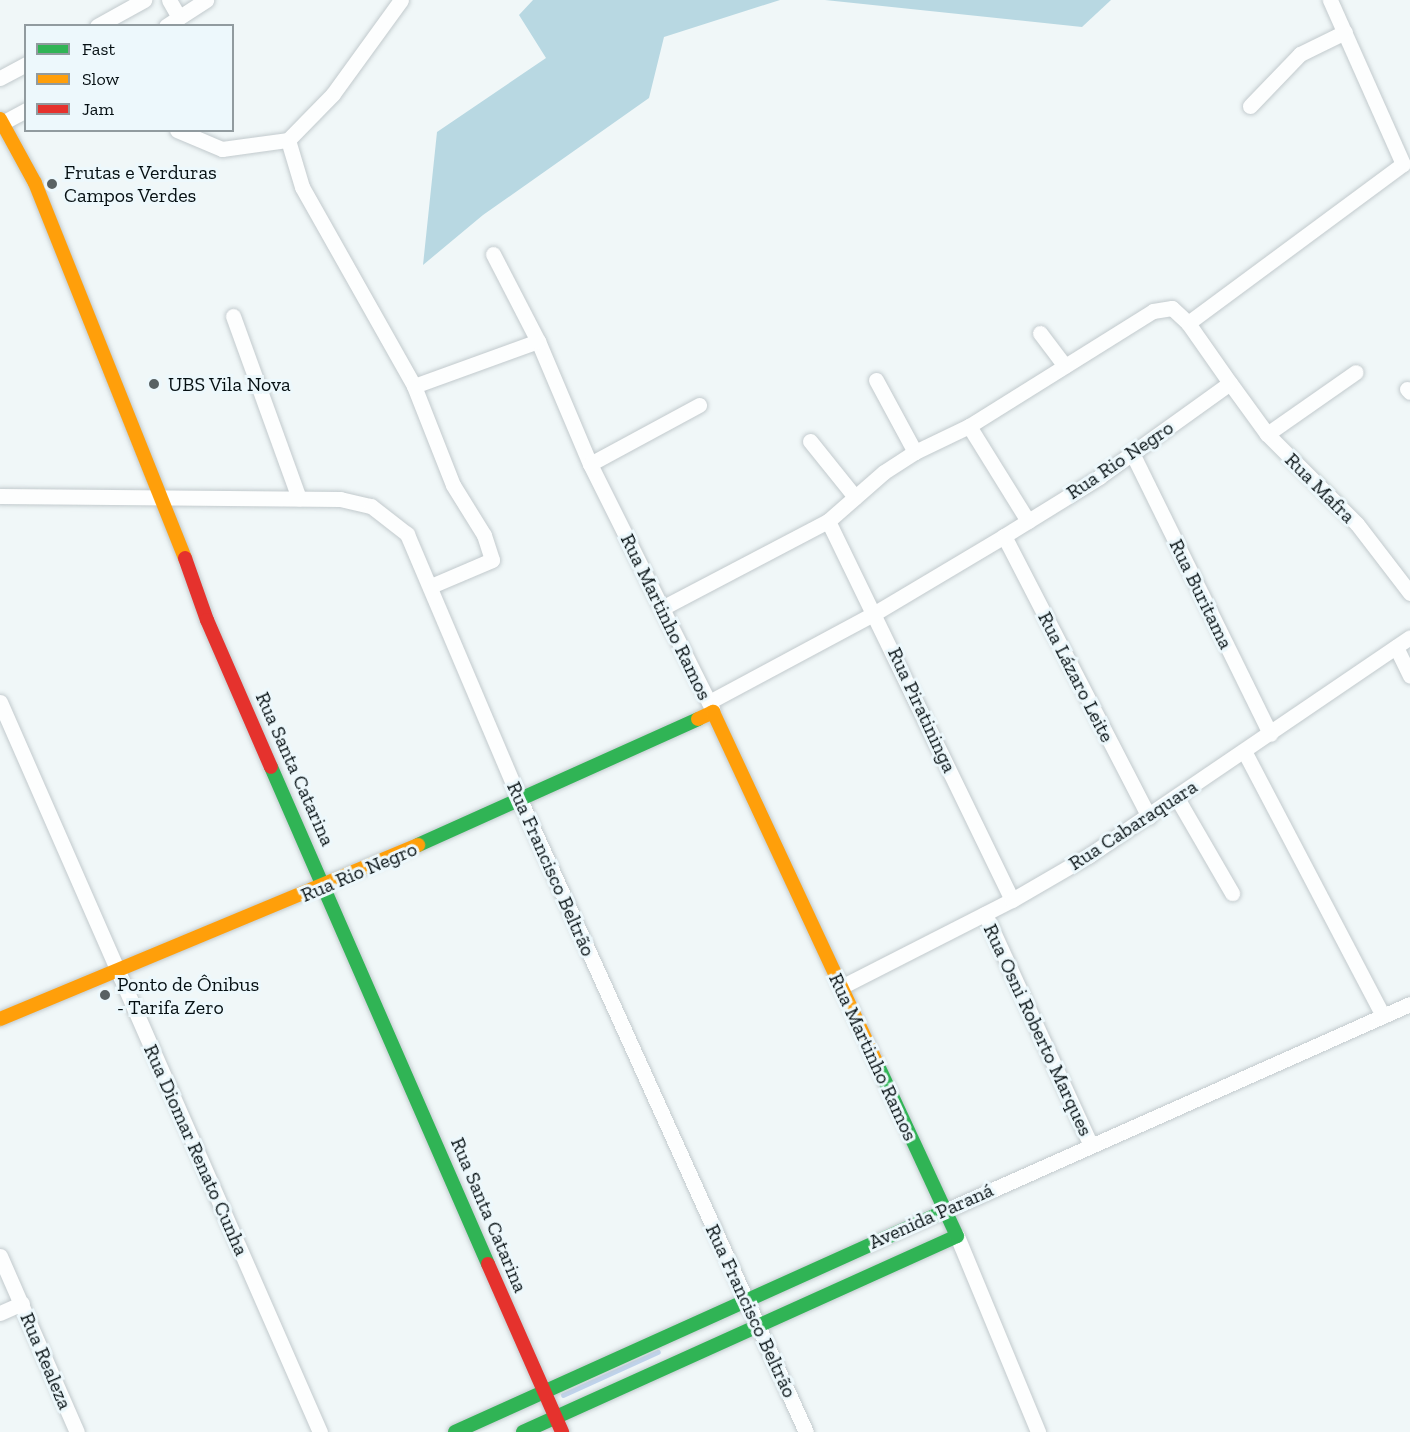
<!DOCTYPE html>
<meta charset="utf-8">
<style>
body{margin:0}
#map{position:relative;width:1410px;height:1432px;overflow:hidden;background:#f0f7f8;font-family:"Zilla Slab",serif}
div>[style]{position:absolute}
.forest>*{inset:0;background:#b8d8e2}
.stream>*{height:4.5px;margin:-2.25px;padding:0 2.25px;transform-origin:2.25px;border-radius:2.25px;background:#bfd3ec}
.roads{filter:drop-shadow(0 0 2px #c2cacd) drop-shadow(0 0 2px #c2cacd)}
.street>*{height:15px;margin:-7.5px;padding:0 7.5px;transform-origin:7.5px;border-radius:7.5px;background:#fdfefe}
.fast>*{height:14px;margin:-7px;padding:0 7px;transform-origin:7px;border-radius:7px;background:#30b455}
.slow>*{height:14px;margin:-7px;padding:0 7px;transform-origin:7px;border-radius:7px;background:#ff9f0a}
.jam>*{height:14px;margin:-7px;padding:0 7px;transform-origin:7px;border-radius:7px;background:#e5322d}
.dots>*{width:16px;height:16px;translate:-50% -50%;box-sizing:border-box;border:3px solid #edf8fc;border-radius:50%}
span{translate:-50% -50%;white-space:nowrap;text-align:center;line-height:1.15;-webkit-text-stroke:6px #edf8fc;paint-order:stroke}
.poi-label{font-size:20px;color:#061013}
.left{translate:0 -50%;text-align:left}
.street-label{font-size:20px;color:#061013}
.legend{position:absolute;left:24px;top:24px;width:210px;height:108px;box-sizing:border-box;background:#edf8fc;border:2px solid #919b9f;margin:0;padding:8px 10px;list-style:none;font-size:18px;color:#061013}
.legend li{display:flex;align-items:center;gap:12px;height:30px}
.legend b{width:30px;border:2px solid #919b9f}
</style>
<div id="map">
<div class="forest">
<i style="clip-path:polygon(533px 0,780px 0,664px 37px,649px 98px,483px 215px,423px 265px,437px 132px,546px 58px,519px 15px)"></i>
<i style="clip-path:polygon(825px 0,1111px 0,1082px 27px)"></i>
</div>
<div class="stream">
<i style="left:563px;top:1395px;width:104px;rotate:-24.4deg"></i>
</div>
<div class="roads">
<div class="street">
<i style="left:169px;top:0;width:20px;rotate:60deg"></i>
<i style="left:401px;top:0;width:116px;rotate:125.9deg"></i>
<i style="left:333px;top:94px;width:64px;rotate:134.4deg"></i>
<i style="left:288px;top:140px;width:49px;rotate:73.4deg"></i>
<i style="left:302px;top:187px;width:228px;rotate:60.6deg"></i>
<i style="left:414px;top:386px;width:132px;rotate:-19.9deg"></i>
<i style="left:538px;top:341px;width:134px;rotate:67.1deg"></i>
<i style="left:590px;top:464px;width:274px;rotate:63.5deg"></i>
<i style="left:97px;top:26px;width:54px;rotate:-29deg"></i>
<i style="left:166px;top:26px;width:48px;rotate:-33deg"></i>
<i style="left:0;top:78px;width:30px;rotate:-28deg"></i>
<i style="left:1250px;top:106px;width:72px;rotate:-46.1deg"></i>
<i style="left:1300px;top:54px;width:50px;rotate:-26.1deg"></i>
<i style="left:0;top:124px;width:30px;rotate:-28deg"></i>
<i style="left:177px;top:130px;width:49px;rotate:22.9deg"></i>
<i style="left:222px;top:149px;width:67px;rotate:-7.8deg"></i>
<i style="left:493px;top:254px;width:98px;rotate:62.7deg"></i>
<i style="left:233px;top:316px;width:194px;rotate:70.1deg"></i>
<i style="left:1040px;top:333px;width:41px;rotate:52.9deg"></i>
<i style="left:876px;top:380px;width:82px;rotate:61.6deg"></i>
<i style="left:1230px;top:383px;width:63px;rotate:54deg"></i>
<i style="left:1267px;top:434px;width:127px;rotate:45deg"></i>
<i style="left:1357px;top:524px;width:87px;rotate:52.5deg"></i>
<i style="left:414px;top:386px;width:106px;rotate:68.5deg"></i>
<i style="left:453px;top:485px;width:59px;rotate:58.2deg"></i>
<i style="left:484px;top:535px;width:26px;rotate:72deg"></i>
<i style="left:492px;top:560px;width:66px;rotate:156.9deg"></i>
<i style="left:1407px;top:389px;width:4px;rotate:45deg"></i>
<i style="left:969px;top:426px;width:112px;rotate:58.2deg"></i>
<i style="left:1267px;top:434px;width:108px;rotate:-34.9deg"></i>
<i style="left:810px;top:441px;width:72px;rotate:51.2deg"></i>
<i style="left:1132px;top:453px;width:313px;rotate:63.8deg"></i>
<i style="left:590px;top:464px;width:124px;rotate:-28.4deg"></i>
<i style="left:0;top:496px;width:340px;rotate:0.5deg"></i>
<i style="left:340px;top:499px;width:32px;rotate:13deg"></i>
<i style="left:371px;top:506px;width:46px;rotate:37.9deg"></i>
<i style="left:407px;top:534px;width:291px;rotate:67deg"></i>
<i style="left:521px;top:802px;width:691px;rotate:65.66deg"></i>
<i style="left:828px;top:521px;width:421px;rotate:64.1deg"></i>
<i style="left:1004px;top:536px;width:316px;rotate:62.7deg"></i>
<i style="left:662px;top:608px;width:187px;rotate:-27.7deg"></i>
<i style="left:828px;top:521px;width:74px;rotate:-41.2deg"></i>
<i style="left:884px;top:472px;width:37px;rotate:-33deg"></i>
<i style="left:915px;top:452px;width:60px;rotate:-25.7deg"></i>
<i style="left:969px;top:426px;width:217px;rotate:-32deg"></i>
<i style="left:1153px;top:311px;width:19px;rotate:-9deg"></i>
<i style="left:1172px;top:308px;width:22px;rotate:43deg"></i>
<i style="left:1396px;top:647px;width:32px;rotate:64deg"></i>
<i style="left:0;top:702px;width:797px;rotate:66.33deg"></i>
<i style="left:709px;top:702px;width:188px;rotate:-28.2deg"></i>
<i style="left:875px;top:613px;width:150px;rotate:-30.8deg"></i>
<i style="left:1004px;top:536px;width:112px;rotate:-31.8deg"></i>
<i style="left:1099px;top:477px;width:161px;rotate:-35.7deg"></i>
<i style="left:1230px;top:383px;width:73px;rotate:-125deg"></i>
<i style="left:1188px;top:323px;width:267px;rotate:-36.5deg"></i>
<i style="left:1403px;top:164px;width:180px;rotate:-114deg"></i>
<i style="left:1244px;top:751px;width:299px;rotate:62.3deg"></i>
<i style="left:1177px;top:798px;width:110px;rotate:59.9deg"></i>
<i style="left:985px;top:914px;width:254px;rotate:65.4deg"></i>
<i style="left:841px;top:987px;width:192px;rotate:-27deg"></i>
<i style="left:1012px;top:900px;width:88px;rotate:-30.1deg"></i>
<i style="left:1088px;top:856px;width:389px;rotate:-34.2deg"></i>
<i style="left:945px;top:1211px;width:509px;rotate:-24deg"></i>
<i style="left:957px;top:1236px;width:212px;rotate:67.5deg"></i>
<i style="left:0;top:1256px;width:192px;rotate:66.4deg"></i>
<i style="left:0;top:1313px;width:24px;rotate:-24deg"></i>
</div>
<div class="fast">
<i style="left:271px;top:767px;width:542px;rotate:66.41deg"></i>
<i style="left:418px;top:845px;width:307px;rotate:-24.2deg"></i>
<i style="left:455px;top:1432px;width:538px;rotate:-24.28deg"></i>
<i style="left:523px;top:1432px;width:476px;rotate:-24.3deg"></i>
<i style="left:957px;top:1236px;width:190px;rotate:-114.9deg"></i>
</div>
<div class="slow">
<i style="left:0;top:119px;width:73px;rotate:61.3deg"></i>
<i style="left:35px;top:183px;width:404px;rotate:68.2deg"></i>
<i style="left:698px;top:719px;width:17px;rotate:-25deg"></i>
<i style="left:713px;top:712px;width:388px;rotate:65deg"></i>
<i style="left:0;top:1019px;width:453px;rotate:-22.6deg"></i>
</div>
<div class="jam">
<i style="left:185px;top:558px;width:66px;rotate:70.5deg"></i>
<i style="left:207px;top:620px;width:160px;rotate:66.5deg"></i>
<i style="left:488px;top:1264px;width:184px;rotate:66.2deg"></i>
</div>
</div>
<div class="dots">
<i style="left:52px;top:184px;background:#586163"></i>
<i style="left:154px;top:384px;background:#586163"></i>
<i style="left:105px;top:995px;background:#586163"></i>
</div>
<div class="poi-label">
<span class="left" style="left:64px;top:184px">Frutas e Verduras<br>Campos Verdes</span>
<span class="left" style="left:168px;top:384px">UBS Vila Nova</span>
<span class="left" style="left:117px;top:996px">Ponto de Ônibus<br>- Tarifa Zero</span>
</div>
<div class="street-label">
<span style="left:1120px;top:460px;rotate:-34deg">Rua Rio Negro</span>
<span style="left:1320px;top:488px;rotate:45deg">Rua Mafra</span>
<span style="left:1201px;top:594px;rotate:64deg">Rua Buritama</span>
<span style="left:666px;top:617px;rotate:64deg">Rua Martinho Ramos</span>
<span style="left:1076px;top:677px;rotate:63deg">Rua Lázaro Leite</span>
<span style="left:922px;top:710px;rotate:65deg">Rua Piratininga</span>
<span style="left:295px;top:769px;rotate:66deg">Rua Santa Catarina</span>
<span style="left:1133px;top:825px;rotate:-33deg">Rua Cabaraquara</span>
<span style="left:551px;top:869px;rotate:66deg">Rua Francisco Beltrão</span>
<span style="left:359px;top:872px;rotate:-23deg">Rua Rio Negro</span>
<span style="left:1038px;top:1030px;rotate:65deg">Rua Osni Roberto Marques</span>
<span style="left:873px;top:1057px;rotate:65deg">Rua Martinho Ramos</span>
<span style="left:196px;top:1150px;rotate:66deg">Rua Diomar Renato Cunha</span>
<span style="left:489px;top:1215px;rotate:67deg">Rua Santa Catarina</span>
<span style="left:931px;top:1216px;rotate:-24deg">Avenida Paraná</span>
<span style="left:751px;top:1311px;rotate:65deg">Rua Francisco Beltrão</span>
<span style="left:46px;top:1361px;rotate:67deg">Rua Realeza</span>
</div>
<ul class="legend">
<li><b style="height:8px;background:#30b455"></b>Fast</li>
<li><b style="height:8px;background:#ff9f0a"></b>Slow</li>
<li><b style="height:8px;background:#e5322d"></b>Jam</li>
</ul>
</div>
